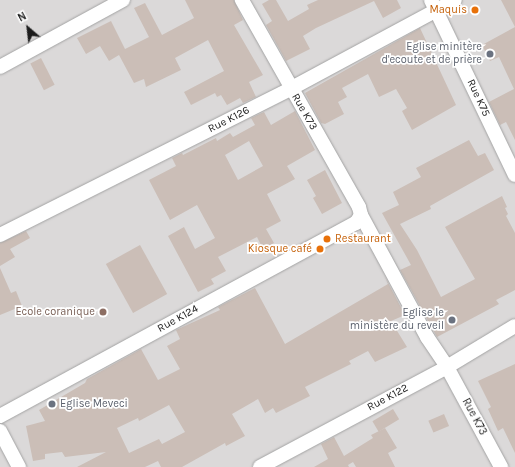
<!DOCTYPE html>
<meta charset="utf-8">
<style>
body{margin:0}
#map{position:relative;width:515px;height:467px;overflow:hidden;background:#efe9e1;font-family:Karla,sans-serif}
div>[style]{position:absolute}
.residential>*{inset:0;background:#dbd9d9;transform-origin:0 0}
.building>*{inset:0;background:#cbbeb7;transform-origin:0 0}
.roads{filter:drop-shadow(0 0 1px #a3a3a3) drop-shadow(0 0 1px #a3a3a3)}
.minor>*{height:14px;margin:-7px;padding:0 7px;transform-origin:7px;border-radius:7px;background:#fff}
.dots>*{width:11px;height:11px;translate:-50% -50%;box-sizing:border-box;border:2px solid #fff;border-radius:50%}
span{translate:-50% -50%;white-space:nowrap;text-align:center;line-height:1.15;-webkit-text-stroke:3.5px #fff;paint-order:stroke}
.food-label{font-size:11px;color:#c56008}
.right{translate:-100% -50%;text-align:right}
.left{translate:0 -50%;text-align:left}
.worship-label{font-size:11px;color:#5b616d}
.street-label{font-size:11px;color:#1c1c1c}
.education-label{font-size:11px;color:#785e54}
.north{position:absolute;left:8px;top:8px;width:40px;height:40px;-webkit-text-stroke:3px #fff;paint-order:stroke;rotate:332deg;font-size:11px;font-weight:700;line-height:16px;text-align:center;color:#1c1c1c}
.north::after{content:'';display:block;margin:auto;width:14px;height:18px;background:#1c1c1c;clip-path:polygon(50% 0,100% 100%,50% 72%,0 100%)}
</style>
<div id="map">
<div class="residential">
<i style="left:0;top:0;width:515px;height:467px"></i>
</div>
<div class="building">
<i style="clip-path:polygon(185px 0,234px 0,243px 20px,234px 25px,263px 75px,249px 82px,256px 97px,243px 103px,240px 98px,227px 105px,221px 95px,217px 97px,215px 93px,191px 105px,184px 92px,224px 71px,208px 40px,175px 58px,181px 70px,146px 87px,144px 79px,134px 83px,119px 55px,109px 61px,100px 46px,86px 54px,77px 38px,111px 21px,125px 49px,149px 37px,134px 8px,145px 3px,162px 35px,194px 18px)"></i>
<i style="clip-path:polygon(269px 0,276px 0,288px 21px,309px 9px,307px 5px,318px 0,397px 0,401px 8px,383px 18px,374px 1px,316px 28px,303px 36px,310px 49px,286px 61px,266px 25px,272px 21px,262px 4px)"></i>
<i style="clip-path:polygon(501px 0,515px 0,515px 27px)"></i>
<i style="clip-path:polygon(515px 27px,515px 140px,506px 122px,500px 125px,489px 102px,514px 89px,499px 57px,490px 61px,482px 45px)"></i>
<i style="clip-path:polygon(420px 28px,456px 105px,412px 130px,402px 111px,407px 108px,396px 89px,379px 97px,368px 74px,342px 88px,347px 97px,338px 102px,344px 114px,325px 124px,321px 123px,305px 93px)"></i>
<i style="left:41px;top:58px;width:30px;height:12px;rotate:63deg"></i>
<i style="clip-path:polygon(evenodd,295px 111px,315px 150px,287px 166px,295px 179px,267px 194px,281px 221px,266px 229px,274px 243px,263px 249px,257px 237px,218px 257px,226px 271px,211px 279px,214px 284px,198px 292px,168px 236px,184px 227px,195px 249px,215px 238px,197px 205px,170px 220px,149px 180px,176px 166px,172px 158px,182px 153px,183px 155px,216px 138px,217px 141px,230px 133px,233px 137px,255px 125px,251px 118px,264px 112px,271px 125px,295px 111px,249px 141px,263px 166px,238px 180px,225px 155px,249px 141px)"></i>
<i style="clip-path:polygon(469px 140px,478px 156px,485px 153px,494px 170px,430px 206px,431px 209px,400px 224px,417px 250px,441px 297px,475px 279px,445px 227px,502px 196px,507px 207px,505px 208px,508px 214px,506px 216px,515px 233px,515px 290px,496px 300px,499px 304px,437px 337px,400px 270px,411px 265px,382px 213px,399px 205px,393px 192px,421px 177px,416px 168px)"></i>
<i style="clip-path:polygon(325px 170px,342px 203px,322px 214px,313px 198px,316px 196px,307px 180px)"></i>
<i style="clip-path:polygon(26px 231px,30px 238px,10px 249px,15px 257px,0 266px,0 243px)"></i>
<i style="left:140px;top:245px;width:56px;height:39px;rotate:61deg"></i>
<i style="clip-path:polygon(0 268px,11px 293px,16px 291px,22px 306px,0 315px)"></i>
<i style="clip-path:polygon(evenodd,385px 277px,405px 315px,391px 321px,407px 347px,375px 362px,368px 351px,349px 361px,351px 364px,305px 387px,310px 396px,276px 413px,273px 408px,265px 413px,258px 399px,232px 414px,245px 436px,226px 446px,225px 443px,182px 467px,161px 467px,158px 461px,145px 467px,77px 467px,106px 452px,65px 457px,62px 452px,45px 454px,45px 459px,33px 461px,26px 426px,45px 421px,39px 410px,85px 383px,87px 379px,141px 349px,158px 380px,180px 369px,167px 346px,180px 339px,176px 330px,220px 310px,218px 307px,255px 288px,285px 344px,388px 284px,385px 277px,169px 405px,185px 432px,162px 444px,159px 439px,129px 453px,117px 428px,138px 418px,139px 421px,169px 405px)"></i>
<i style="clip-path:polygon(515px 364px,515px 453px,503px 428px,498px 431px,488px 409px,491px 407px,478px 381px)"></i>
<i style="left:393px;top:409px;width:12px;height:24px;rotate:59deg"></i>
<i style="left:444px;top:414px;width:13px;height:17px;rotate:67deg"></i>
<i style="clip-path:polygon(385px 428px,397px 448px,388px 453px,395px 467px,356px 467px,353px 462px,348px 465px,349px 467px,314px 467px,328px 459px,321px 444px,334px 437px,344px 456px,373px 438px,371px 435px)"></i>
</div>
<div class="roads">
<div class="minor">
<i style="left:431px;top:0;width:194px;rotate:64.4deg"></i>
<i style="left:0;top:67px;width:140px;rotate:-28.6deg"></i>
<i style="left:361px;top:215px;width:139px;rotate:61.6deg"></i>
<i style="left:427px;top:337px;width:36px;rotate:56deg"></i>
<i style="left:447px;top:367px;width:114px;rotate:61.6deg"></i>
<i style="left:0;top:235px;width:325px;rotate:-26.7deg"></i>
<i style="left:290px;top:89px;width:187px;rotate:-28.3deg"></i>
<i style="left:0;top:416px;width:405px;rotate:-28.5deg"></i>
<i style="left:356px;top:223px;width:9px;rotate:-58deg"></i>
<i style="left:361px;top:215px;width:8px;rotate:-104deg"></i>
<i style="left:359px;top:207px;width:238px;rotate:-119.5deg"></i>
<i style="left:0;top:431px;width:41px;rotate:62.2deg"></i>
<i style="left:260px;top:467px;width:212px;rotate:-28.1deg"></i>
<i style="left:447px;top:367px;width:79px;rotate:-31.1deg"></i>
</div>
</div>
<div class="dots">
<i style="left:475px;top:10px;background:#e8710a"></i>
<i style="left:490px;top:54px;background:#6b7280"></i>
<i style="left:327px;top:239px;background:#e8710a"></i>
<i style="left:320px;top:249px;background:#e8710a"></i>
<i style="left:103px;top:312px;background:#8d6e63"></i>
<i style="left:452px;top:320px;background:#6b7280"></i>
<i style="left:52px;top:404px;background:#6b7280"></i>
</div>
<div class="food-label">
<span class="right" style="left:467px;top:10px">Maquis</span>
<span class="left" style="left:335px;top:239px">Restaurant</span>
<span class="right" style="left:312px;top:249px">Kiosque café</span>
</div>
<div class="worship-label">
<span class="right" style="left:482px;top:54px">Eglise minitère<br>d'ecoute et de prière</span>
<span class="right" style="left:444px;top:320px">Eglise le<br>ministère du reveil</span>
<span class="left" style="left:60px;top:404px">Eglise Meveci</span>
</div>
<div class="street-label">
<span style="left:478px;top:98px;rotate:65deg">Rue K75</span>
<span style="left:304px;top:112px;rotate:60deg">Rue K73</span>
<span style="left:229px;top:120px;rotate:-27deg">Rue K126</span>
<span style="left:178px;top:319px;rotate:-29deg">Rue K124</span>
<span style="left:388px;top:398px;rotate:-28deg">Rue K122</span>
<span style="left:474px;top:417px;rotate:62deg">Rue K73</span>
</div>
<div class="education-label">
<span class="right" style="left:95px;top:312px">Ecole coranique</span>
</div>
<div class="north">N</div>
</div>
